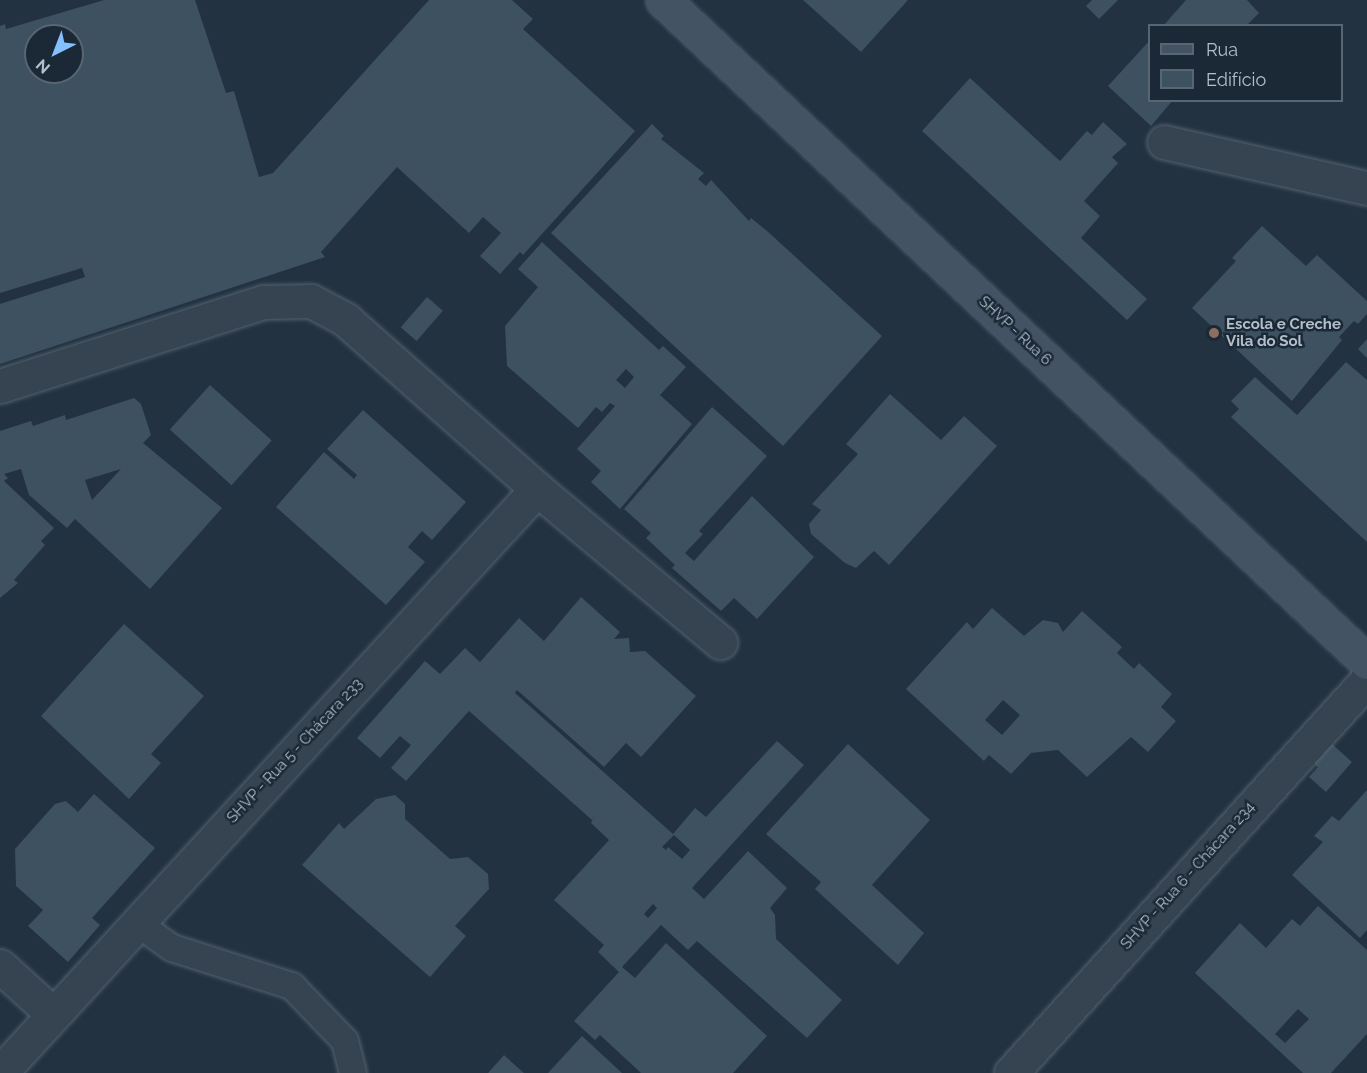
<!DOCTYPE html>
<meta charset="utf-8">
<style>
body{margin:0}
#map{position:relative;width:1367px;height:1073px;overflow:hidden;background:#223241;font-family:Raleway,sans-serif}
div>[style]{position:absolute}
.building>*{inset:0;background:#3d5160;transform-origin:0 0}
.roads{filter:drop-shadow(0 0 2px #54616e) drop-shadow(0 0 2px #54616e)}
.lane>*{height:26px;margin:-13px;padding:0 13px;transform-origin:13px;border-radius:13px;background:#364451}
.street>*{height:33px;margin:-16.5px;padding:0 16.5px;transform-origin:16.5px;border-radius:16.5px;background:#364451}
.secondary>*{height:33px;margin:-16.5px;padding:0 16.5px;transform-origin:16.5px;border-radius:16.5px;background:#445364}
.dots>*{width:16px;height:16px;translate:-50% -50%;box-sizing:border-box;border:3px solid #1b2936;border-radius:50%}
span{translate:-50% -50%;white-space:nowrap;text-align:center;line-height:1.15;-webkit-text-stroke:5px #1b2936;paint-order:stroke}
.poi-label{font-size:15px;color:#b3becb;font-weight:700}
.left{translate:0 -50%;text-align:left}
.street-label{font-size:15px;color:#b3becb}
.legend{position:absolute;left:1148px;top:24px;width:195px;height:78px;box-sizing:border-box;background:#1b2936;border:2px solid #586572;margin:0;padding:8px 10px;list-style:none;font-size:18px;color:#b3becb}
.legend li{display:flex;align-items:center;gap:12px;height:30px}
.legend b{width:30px;border:2px solid #586572}
.north{position:absolute;left:24px;top:24px;width:60px;height:60px;box-sizing:border-box;background:#1b2936;border:2px solid #586572;border-radius:50%;rotate:222deg;font-size:16px;font-weight:700;line-height:24px;text-align:center;color:#b3becb}
.north::after{content:'';display:block;margin:auto;width:21px;height:27px;background:#84bfff;clip-path:polygon(50% 0,100% 100%,50% 72%,0 100%)}
</style>
<div id="map">
<div class="building">
<i style="clip-path:polygon(evenodd,104px 0,195px 0,226px 93px,234px 91px,259px 177px,273px 173px,429px 0,512px 0,533px 19px,523px 29px,635px 131px,523px 255px,520px 252px,500px 274px,480px 256px,501px 233px,483px 217px,469px 233px,397px 167px,321px 252px,325px 257px,0 364px,0 304px,85px 277px,82px 268px,0 293px,0 26px,5px 24px,6px 29px,104px 0,36px 36px,72px 36px,72px 72px,36px 72px,36px 36px)"></i>
<i style="clip-path:polygon(803px 0,908px 0,861px 52px)"></i>
<i style="clip-path:polygon(1092px 0,1118px 0,1099px 19px,1086px 6px)"></i>
<i style="clip-path:polygon(1186px 0,1247px 0,1259px 13px,1246px 26px,1163px 26px)"></i>
<i style="clip-path:polygon(1150px 40px,1150px 100px,1173px 100px,1151px 126px,1108px 86px)"></i>
<i style="clip-path:polygon(970px 78px,1060px 161px,1087px 131px,1092px 135px,1103px 122px,1127px 144px,1112px 157px,1118px 163px,1084px 201px,1100px 216px,1081px 238px,1147px 299px,1127px 320px,922px 131px)"></i>
<i style="clip-path:polygon(652px 124px,664px 136px,661px 139px,704px 173px,698px 179px,706px 186px,711px 180px,749px 221px,751px 218px,766px 230px,882px 336px,783px 446px,551px 233px)"></i>
<i style="clip-path:polygon(1262px 226px,1306px 266px,1317px 255px,1367px 301px,1367px 314px,1358px 324px,1354px 321px,1339px 337px,1342px 340px,1292px 401px,1192px 308px,1236px 261px,1232px 258px)"></i>
<i style="clip-path:polygon(evenodd,542px 242px,659px 350px,663px 346px,686px 367px,660px 395px,692px 424px,620px 509px,591px 482px,601px 471px,577px 449px,615px 406px,610px 403px,602px 412px,596px 407px,578px 428px,507px 366px,505px 326px,538px 287px,518px 269px,542px 242px,626px 369px,634px 377px,625px 388px,616px 380px,626px 369px)"></i>
<i style="left:427px;top:297px;width:21px;height:40px;rotate:41deg"></i>
<i style="clip-path:polygon(1367px 339px,1367px 358px,1358px 349px)"></i>
<i style="clip-path:polygon(1346px 362px,1367px 380px,1367px 542px,1231px 417px,1239px 409px,1231px 401px,1255px 377px,1297px 415px)"></i>
<i style="left:210px;top:385px;width:83px;height:60px;rotate:42deg"></i>
<i style="clip-path:polygon(890px 394px,941px 440px,964px 416px,997px 446px,889px 565px,874px 551px,856px 568px,845px 563px,811px 534px,809px 524px,821px 510px,812px 504px,858px 454px,846px 444px)"></i>
<i style="clip-path:polygon(evenodd,134px 398px,141px 404px,151px 435px,143px 443px,222px 508px,150px 589px,75px 519px,67px 528px,29px 495px,21px 469px,4px 474px,8px 478px,4px 481px,54px 528px,41px 541px,45px 545px,14px 580px,18px 583px,0 598px,0 431px,31px 421px,33px 426px,65px 415px,66px 420px,134px 398px,121px 469px,92px 500px,85px 480px,121px 469px)"></i>
<i style="clip-path:polygon(712px 407px,767px 456px,699px 531px,703px 534px,685px 553px,694px 561px,752px 496px,814px 557px,757px 619px,734px 598px,721px 611px,672px 568px,675px 565px,646px 538px,651px 533px,624px 509px)"></i>
<i style="clip-path:polygon(363px 410px,466px 502px,432px 540px,422px 531px,408px 547px,425px 562px,386px 605px,276px 507px,324px 452px,354px 479px,357px 475px,327px 449px)"></i>
<i style="clip-path:polygon(evenodd,581px 597px,620px 632px,614px 639px,629px 638px,630px 652px,645px 651px,696px 696px,641px 757px,626px 743px,604px 767px,517px 690px,515px 693px,673px 834px,695px 808px,706px 817px,777px 741px,804px 765px,692px 888px,704px 899px,748px 851px,787px 888px,770px 908px,775px 915px,776px 939px,842px 1000px,807px 1038px,697px 941px,688px 950px,661px 925px,622px 967px,635px 978px,666px 943px,767px 1036px,733px 1073px,641px 1073px,600px 1035px,595px 1040px,574px 1021px,619px 972px,598px 952px,604px 945px,554px 900px,609px 840px,591px 823px,595px 814px,592px 820px,469px 711px,406px 781px,391px 768px,411px 745px,400px 736px,380px 758px,357px 738px,425px 661px,440px 674px,465px 648px,480px 662px,519px 618px,544px 641px,581px 597px,674px 835px,690px 850px,682px 859px,668px 847px,666px 850px,662px 847px,674px 835px,581px 597px,653px 904px,657px 908px,648px 918px,644px 914px,653px 904px)"></i>
<i style="clip-path:polygon(evenodd,992px 608px,1024px 636px,1043px 620px,1058px 623px,1063px 632px,1082px 611px,1122px 647px,1117px 653px,1134px 669px,1139px 663px,1172px 694px,1161px 707px,1176px 721px,1148px 752px,1131px 737px,1087px 777px,1058px 750px,1031px 753px,1011px 774px,989px 755px,984px 761px,906px 689px,967px 622px,973px 629px,992px 608px,1003px 700px,1020px 715px,1002px 735px,985px 720px,1003px 700px)"></i>
<i style="clip-path:polygon(124px 624px,204px 696px,151px 754px,161px 763px,129px 799px,41px 716px)"></i>
<i style="clip-path:polygon(848px 744px,930px 820px,872px 885px,924px 933px,898px 965px,815px 889px,821px 882px,766px 834px)"></i>
<i style="clip-path:polygon(1332px 744px,1352px 762px,1326px 792px,1309px 777px,1318px 767px,1314px 764px)"></i>
<i style="clip-path:polygon(1367px 790px,1367px 930px,1360px 938px,1292px 875px,1323px 842px,1314px 836px,1332px 816px,1339px 821px)"></i>
<i style="clip-path:polygon(94px 794px,155px 848px,92px 918px,100px 925px,68px 962px,28px 926px,43px 910px,16px 886px,15px 849px,55px 804px,66px 801px,78px 812px)"></i>
<i style="clip-path:polygon(395px 795px,405px 804px,405px 819px,450px 859px,468px 857px,488px 874px,489px 889px,455px 926px,466px 936px,430px 977px,302px 865px,339px 823px,344px 829px,376px 799px)"></i>
<i style="clip-path:polygon(evenodd,1318px 906px,1367px 950px,1367px 1034px,1331px 1073px,1303px 1073px,1195px 973px,1240px 923px,1266px 948px,1292px 919px,1300px 926px,1318px 906px,1298px 1009px,1309px 1019px,1285px 1043px,1275px 1034px,1298px 1009px)"></i>
<i style="clip-path:polygon(582px 1036px,622px 1073px,548px 1073px)"></i>
<i style="clip-path:polygon(504px 1055px,516px 1066px,524px 1073px,488px 1073px)"></i>
</div>
<div class="roads">
<div class="lane">
<i style="left:137px;top:923px;width:43px;rotate:35.5deg"></i>
<i style="left:172px;top:948px;width:126px;rotate:17.6deg"></i>
<i style="left:292px;top:986px;width:76px;rotate:46.1deg"></i>
<i style="left:345px;top:1041px;width:33px;rotate:76deg"></i>
</div>
<div class="street">
<i style="left:1164px;top:142px;width:208px;rotate:12.8deg"></i>
<i style="left:0;top:386px;width:277px;rotate:-17.7deg"></i>
<i style="left:264px;top:302px;width:47px;rotate:-1.2deg"></i>
<i style="left:311px;top:301px;width:40px;rotate:28deg"></i>
<i style="left:346px;top:320px;width:255px;rotate:41.5deg"></i>
<i style="left:537px;top:489px;width:239px;rotate:39.9deg"></i>
<i style="left:0;top:966px;width:72px;rotate:42.2deg"></i>
<i style="left:0;top:1073px;width:793px;rotate:-47.4deg"></i>
<i style="left:1011px;top:1073px;width:530px;rotate:-47.83deg"></i>
</div>
<div class="secondary">
<i style="left:663px;top:0;width:966px;rotate:43.24deg"></i>
</div>
</div>
<div class="dots">
<i style="left:1214px;top:333px;background:#8d6e63"></i>
</div>
<div class="poi-label">
<span class="left" style="left:1226px;top:333px">Escola e Creche<br>Vila do Sol</span>
</div>
<div class="street-label">
<span style="left:1015px;top:331px;rotate:43deg">SHVP - Rua 6</span>
<span style="left:295px;top:751px;rotate:-47deg">SHVP - Rua 5 - Chácara 233</span>
<span style="left:1188px;top:876px;rotate:-48deg">SHVP - Rua 6 - Chácara 234</span>
</div>
<ul class="legend">
<li><b style="height:8px;background:#445364"></b>Rua</li>
<li><b style="height:16px;background:#3d5160"></b>Edifício</li>
</ul>
<div class="north">N</div>
</div>
